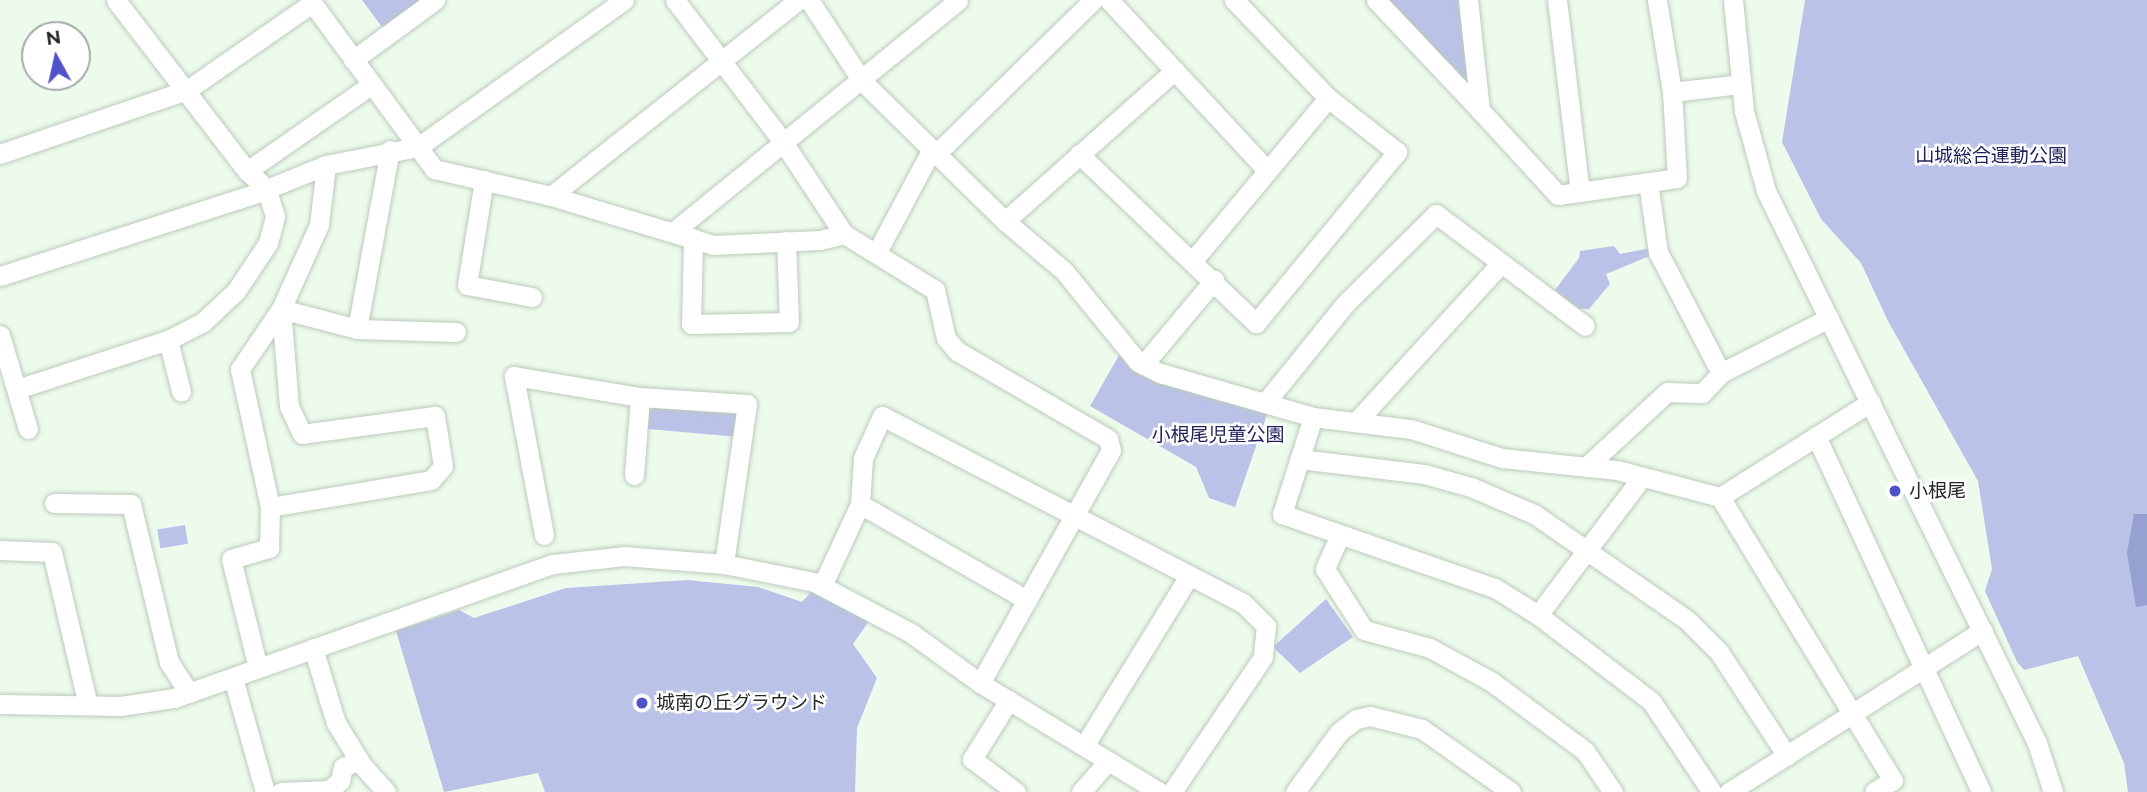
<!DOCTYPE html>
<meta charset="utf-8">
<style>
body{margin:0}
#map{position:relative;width:2147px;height:792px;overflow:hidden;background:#edfbed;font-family:Raleway,"Noto Sans JP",sans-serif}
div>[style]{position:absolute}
.green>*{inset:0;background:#bac2e8;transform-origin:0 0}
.water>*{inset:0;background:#96a0d1}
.roads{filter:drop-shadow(0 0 2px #bccabc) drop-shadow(0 0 2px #bccabc)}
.minor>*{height:19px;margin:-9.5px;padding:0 9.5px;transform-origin:9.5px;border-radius:9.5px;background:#fff}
.dots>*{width:19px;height:19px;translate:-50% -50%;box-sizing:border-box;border:4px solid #fff;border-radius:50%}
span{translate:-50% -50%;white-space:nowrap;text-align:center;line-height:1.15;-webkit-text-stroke:5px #fff;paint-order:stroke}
.park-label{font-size:19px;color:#1e205a}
.poi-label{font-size:19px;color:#242a24}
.left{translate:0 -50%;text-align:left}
.north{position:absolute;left:21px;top:21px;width:70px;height:70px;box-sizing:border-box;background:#fff;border:2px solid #a7aaa7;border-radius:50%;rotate:352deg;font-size:19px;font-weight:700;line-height:28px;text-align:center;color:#242a24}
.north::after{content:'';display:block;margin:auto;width:24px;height:32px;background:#4e53c9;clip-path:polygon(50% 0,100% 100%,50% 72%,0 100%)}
</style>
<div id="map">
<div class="green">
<i style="clip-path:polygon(362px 0,425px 0,385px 31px)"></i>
<i style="clip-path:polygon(1388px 0,1464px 0,1473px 74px,1465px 79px,1452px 77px)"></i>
<i style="clip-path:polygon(1805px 0,2147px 0,2147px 792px,2128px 792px,2124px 763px,2078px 656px,2024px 670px,2017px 662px,1985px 591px,1992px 569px,1978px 481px,1888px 321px,1861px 263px,1821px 219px,1782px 142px)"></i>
<i style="clip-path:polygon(1614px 246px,1620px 254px,1651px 248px,1652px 255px,1606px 274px,1610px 284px,1589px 309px,1578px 309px,1555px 290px,1579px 258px,1580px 251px)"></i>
<i style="clip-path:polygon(1122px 350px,1269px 409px,1235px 507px,1209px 498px,1196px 467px,1090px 406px)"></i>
<i style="clip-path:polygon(659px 402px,736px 410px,739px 437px,648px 429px,649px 412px)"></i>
<i style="left:185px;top:525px;width:19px;height:28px;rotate:81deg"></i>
<i style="clip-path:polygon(687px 580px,758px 587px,802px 602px,813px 590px,869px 621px,853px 644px,877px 678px,857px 728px,855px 792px,545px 792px,538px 773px,444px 792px,396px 631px,459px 610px,474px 618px,566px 588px)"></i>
<i style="clip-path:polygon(1326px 599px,1353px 637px,1300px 673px,1273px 647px)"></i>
</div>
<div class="water">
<i style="clip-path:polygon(2134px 514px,2147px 514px,2147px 605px,2136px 607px,2127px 553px)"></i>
</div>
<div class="roads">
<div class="minor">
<i style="left:310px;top:0;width:210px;rotate:53.7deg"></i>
<i style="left:434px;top:169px;width:120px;rotate:13deg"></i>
<i style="left:551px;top:196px;width:169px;rotate:16.8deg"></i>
<i style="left:713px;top:245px;width:107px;rotate:-2.7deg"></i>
<i style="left:820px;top:240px;width:25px;rotate:-14deg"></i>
<i style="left:675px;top:0;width:178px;rotate:52.7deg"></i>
<i style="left:783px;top:142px;width:110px;rotate:56.5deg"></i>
<i style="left:844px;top:234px;width:107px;rotate:31.6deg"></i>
<i style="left:935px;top:290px;width:49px;rotate:77.1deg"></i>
<i style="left:946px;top:338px;width:17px;rotate:50deg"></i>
<i style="left:957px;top:351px;width:175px;rotate:30.2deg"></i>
<i style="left:1108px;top:439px;width:11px;rotate:75deg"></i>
<i style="left:1111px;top:450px;width:267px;rotate:119.3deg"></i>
<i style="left:809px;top:0;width:97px;rotate:56.8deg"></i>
<i style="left:862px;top:81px;width:200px;rotate:44.4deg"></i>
<i style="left:1005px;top:221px;width:77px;rotate:40.3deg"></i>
<i style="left:1064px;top:271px;width:117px;rotate:50.9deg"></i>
<i style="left:1138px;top:362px;width:25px;rotate:27deg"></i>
<i style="left:1160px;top:373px;width:159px;rotate:16deg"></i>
<i style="left:1313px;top:417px;width:99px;rotate:7deg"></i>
<i style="left:1411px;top:429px;width:96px;rotate:17.7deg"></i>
<i style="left:1502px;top:458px;width:116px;rotate:6deg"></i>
<i style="left:1617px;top:470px;width:106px;rotate:14.7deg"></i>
<i style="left:1720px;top:497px;width:178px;rotate:-32.2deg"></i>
<i style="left:1109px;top:0;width:233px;rotate:47.1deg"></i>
<i style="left:1376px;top:0;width:151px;rotate:46.6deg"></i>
<i style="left:1468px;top:0;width:111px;rotate:83.8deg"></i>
<i style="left:1480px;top:110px;width:115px;rotate:47.5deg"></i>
<i style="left:1558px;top:195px;width:120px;rotate:-8.1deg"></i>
<i style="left:1677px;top:178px;width:86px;rotate:-93.3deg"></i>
<i style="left:1672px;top:92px;width:93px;rotate:-99.3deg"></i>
<i style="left:1557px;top:0;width:193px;rotate:83.2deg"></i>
<i style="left:1733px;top:0;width:112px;rotate:84.3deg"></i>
<i style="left:1744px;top:111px;width:83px;rotate:74.6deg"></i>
<i style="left:1766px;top:191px;width:615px;rotate:63.85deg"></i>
<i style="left:2037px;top:743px;width:52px;rotate:71.9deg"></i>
<i style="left:353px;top:60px;width:102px;rotate:-36.2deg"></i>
<i style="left:1672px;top:92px;width:68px;rotate:-6.7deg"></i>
<i style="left:0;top:154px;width:198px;rotate:-18.9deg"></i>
<i style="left:187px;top:90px;width:152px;rotate:-34.8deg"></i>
<i style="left:936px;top:154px;width:220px;rotate:-44.4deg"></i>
<i style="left:1079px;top:154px;width:245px;rotate:43.7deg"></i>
<i style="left:1256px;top:323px;width:222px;rotate:-50.5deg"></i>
<i style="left:1397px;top:152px;width:88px;rotate:-142deg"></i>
<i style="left:1328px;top:98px;width:136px;rotate:-133.8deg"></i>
<i style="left:247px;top:171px;width:152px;rotate:-34.8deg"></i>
<i style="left:484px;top:180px;width:106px;rotate:99.2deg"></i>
<i style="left:467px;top:285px;width:66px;rotate:10.5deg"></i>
<i style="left:1648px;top:182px;width:71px;rotate:81.9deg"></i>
<i style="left:1658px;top:252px;width:136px;rotate:62.5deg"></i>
<i style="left:551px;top:196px;width:315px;rotate:-38.4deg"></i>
<i style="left:1005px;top:221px;width:227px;rotate:-41.6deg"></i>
<i style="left:673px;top:232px;width:367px;rotate:-39.1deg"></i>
<i style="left:693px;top:238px;width:86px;rotate:91.3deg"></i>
<i style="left:691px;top:324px;width:98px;rotate:-1.2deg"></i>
<i style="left:789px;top:322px;width:81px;rotate:-92.1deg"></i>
<i style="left:877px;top:252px;width:117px;rotate:-61.9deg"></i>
<i style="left:1194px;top:259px;width:209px;rotate:-50.2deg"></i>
<i style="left:0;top:276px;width:270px;rotate:-17.9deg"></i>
<i style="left:257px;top:193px;width:74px;rotate:-22.1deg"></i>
<i style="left:326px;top:165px;width:94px;rotate:-11.1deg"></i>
<i style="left:418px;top:147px;width:253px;rotate:-35.5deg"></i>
<i style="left:357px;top:329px;width:182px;rotate:-79.6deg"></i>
<i style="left:0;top:335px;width:98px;rotate:73.4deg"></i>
<i style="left:168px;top:340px;width:53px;rotate:75.7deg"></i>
<i style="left:1143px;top:365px;width:111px;rotate:-50.1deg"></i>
<i style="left:17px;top:389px;width:159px;rotate:-18deg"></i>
<i style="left:168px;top:340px;width:39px;rotate:-27deg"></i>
<i style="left:203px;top:322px;width:45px;rotate:-43.2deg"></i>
<i style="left:236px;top:291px;width:58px;rotate:-56.3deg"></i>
<i style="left:268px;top:243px;width:28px;rotate:-75deg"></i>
<i style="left:275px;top:216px;width:29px;rotate:-108deg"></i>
<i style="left:266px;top:188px;width:25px;rotate:-138deg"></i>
<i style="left:247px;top:171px;width:215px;rotate:-127.5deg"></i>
<i style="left:1265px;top:403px;width:127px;rotate:-51.1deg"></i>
<i style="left:1345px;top:304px;width:128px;rotate:-44.7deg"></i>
<i style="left:1436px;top:214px;width:186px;rotate:36.9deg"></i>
<i style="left:1313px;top:417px;width:102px;rotate:107.7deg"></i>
<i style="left:1282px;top:514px;width:225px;rotate:19.2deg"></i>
<i style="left:1495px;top:588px;width:51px;rotate:32.1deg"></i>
<i style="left:1538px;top:615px;width:142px;rotate:37.3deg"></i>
<i style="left:1651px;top:701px;width:110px;rotate:56.2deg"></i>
<i style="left:1356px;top:422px;width:215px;rotate:-47.6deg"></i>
<i style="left:1816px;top:436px;width:392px;rotate:65.1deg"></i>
<i style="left:1300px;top:459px;width:125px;rotate:6.9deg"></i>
<i style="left:1424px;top:474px;width:49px;rotate:15.5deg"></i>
<i style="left:1471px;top:487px;width:69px;rotate:23.2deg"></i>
<i style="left:1534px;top:514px;width:186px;rotate:34.7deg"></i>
<i style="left:1687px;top:620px;width:45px;rotate:45deg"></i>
<i style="left:1719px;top:652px;width:124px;rotate:56.8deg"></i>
<i style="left:1587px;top:466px;width:109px;rotate:-42.8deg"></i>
<i style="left:1667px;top:392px;width:35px;rotate:2deg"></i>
<i style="left:1702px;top:393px;width:28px;rotate:-46deg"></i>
<i style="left:1721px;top:373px;width:121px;rotate:-27deg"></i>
<i style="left:634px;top:475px;width:78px;rotate:-85.6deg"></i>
<i style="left:1720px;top:497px;width:332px;rotate:58.6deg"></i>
<i style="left:1893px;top:780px;width:22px;rotate:148deg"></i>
<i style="left:54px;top:503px;width:77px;rotate:0.7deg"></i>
<i style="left:131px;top:504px;width:163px;rotate:76.5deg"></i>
<i style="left:169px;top:662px;width:37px;rotate:57deg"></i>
<i style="left:860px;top:504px;width:193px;rotate:29.9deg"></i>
<i style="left:270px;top:507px;width:163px;rotate:-9.5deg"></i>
<i style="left:431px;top:480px;width:18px;rotate:-49deg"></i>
<i style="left:443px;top:466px;width:51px;rotate:-99.1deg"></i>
<i style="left:435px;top:416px;width:134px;rotate:172.3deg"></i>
<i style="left:302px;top:434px;width:31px;rotate:-115deg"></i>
<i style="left:289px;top:406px;width:97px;rotate:-94.7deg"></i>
<i style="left:281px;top:309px;width:79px;rotate:14.7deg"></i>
<i style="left:357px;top:329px;width:99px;rotate:1.7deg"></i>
<i style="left:544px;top:535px;width:162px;rotate:-100.7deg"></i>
<i style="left:514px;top:376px;width:128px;rotate:9.5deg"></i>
<i style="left:640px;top:397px;width:107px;rotate:3.7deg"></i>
<i style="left:747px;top:404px;width:162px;rotate:98.2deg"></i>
<i style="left:1339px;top:537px;width:35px;rotate:114deg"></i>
<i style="left:1325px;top:569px;width:72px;rotate:57.4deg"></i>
<i style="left:1364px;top:630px;width:68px;rotate:15.3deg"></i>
<i style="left:1430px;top:648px;width:71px;rotate:28.7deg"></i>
<i style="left:1492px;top:682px;width:116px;rotate:36.6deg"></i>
<i style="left:1585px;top:751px;width:50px;rotate:55.7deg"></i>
<i style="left:0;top:550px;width:52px;rotate:2.2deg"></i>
<i style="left:52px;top:552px;width:157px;rotate:76.8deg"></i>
<i style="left:822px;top:586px;width:90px;rotate:-65.1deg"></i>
<i style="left:860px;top:504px;width:46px;rotate:-86.3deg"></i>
<i style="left:863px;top:458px;width:46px;rotate:-65.7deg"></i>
<i style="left:882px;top:416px;width:407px;rotate:27.4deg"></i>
<i style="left:1243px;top:603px;width:33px;rotate:45deg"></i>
<i style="left:1266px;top:626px;width:31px;rotate:96deg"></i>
<i style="left:1263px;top:657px;width:163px;rotate:124deg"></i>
<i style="left:1538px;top:615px;width:173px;rotate:-53deg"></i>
<i style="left:313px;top:648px;width:78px;rotate:73deg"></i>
<i style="left:336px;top:723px;width:49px;rotate:58.2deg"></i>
<i style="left:362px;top:765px;width:36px;rotate:48deg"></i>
<i style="left:258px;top:668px;width:112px;rotate:-103.9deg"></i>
<i style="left:231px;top:559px;width:40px;rotate:-16deg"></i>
<i style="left:269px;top:548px;width:41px;rotate:-88.6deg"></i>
<i style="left:270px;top:507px;width:141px;rotate:-102.3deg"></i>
<i style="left:240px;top:369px;width:73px;rotate:-55.7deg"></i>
<i style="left:281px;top:309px;width:92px;rotate:-65.7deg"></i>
<i style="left:319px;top:225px;width:60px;rotate:-83.3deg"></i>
<i style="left:233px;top:678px;width:118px;rotate:74.3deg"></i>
<i style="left:1009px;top:700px;width:70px;rotate:122.1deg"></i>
<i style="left:972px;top:759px;width:55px;rotate:36.9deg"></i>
<i style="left:0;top:704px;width:121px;rotate:0.9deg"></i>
<i style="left:121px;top:706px;width:54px;rotate:-8.6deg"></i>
<i style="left:174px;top:698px;width:402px;rotate:-19.5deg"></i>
<i style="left:553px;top:564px;width:71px;rotate:-6.4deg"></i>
<i style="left:624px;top:556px;width:100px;rotate:4.6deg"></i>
<i style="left:724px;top:564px;width:92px;rotate:11.3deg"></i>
<i style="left:814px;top:582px;width:110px;rotate:27.7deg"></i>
<i style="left:911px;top:633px;width:85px;rotate:35.9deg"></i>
<i style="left:980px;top:683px;width:210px;rotate:31.3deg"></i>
<i style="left:1084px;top:746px;width:200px;rotate:-58.3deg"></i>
<i style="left:281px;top:792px;width:48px;rotate:-2.4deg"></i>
<i style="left:329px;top:790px;width:14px;rotate:-39deg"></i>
<i style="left:340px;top:781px;width:14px;rotate:-78deg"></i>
<i style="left:343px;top:767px;width:17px;rotate:-24deg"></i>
<i style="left:1081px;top:792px;width:41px;rotate:-48.9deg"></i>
<i style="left:1295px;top:792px;width:74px;rotate:-53.7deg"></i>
<i style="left:1339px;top:732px;width:21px;rotate:-37deg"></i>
<i style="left:1356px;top:719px;width:14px;rotate:-12deg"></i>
<i style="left:1370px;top:716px;width:54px;rotate:14deg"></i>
<i style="left:1422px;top:729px;width:109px;rotate:35.3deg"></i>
<i style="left:1729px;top:792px;width:301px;rotate:-32.5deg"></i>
</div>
</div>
<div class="dots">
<i style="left:1895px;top:491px;background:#4e53c9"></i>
<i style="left:642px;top:703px;background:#4e53c9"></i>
</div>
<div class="park-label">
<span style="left:1991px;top:156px">山城総合運動公園</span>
<span style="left:1218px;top:435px">小根尾児童公園</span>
</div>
<div class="poi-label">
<span class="left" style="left:1909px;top:491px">小根尾</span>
<span class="left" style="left:656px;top:703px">城南の丘グラウンド</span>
</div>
<div class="north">N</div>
</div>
